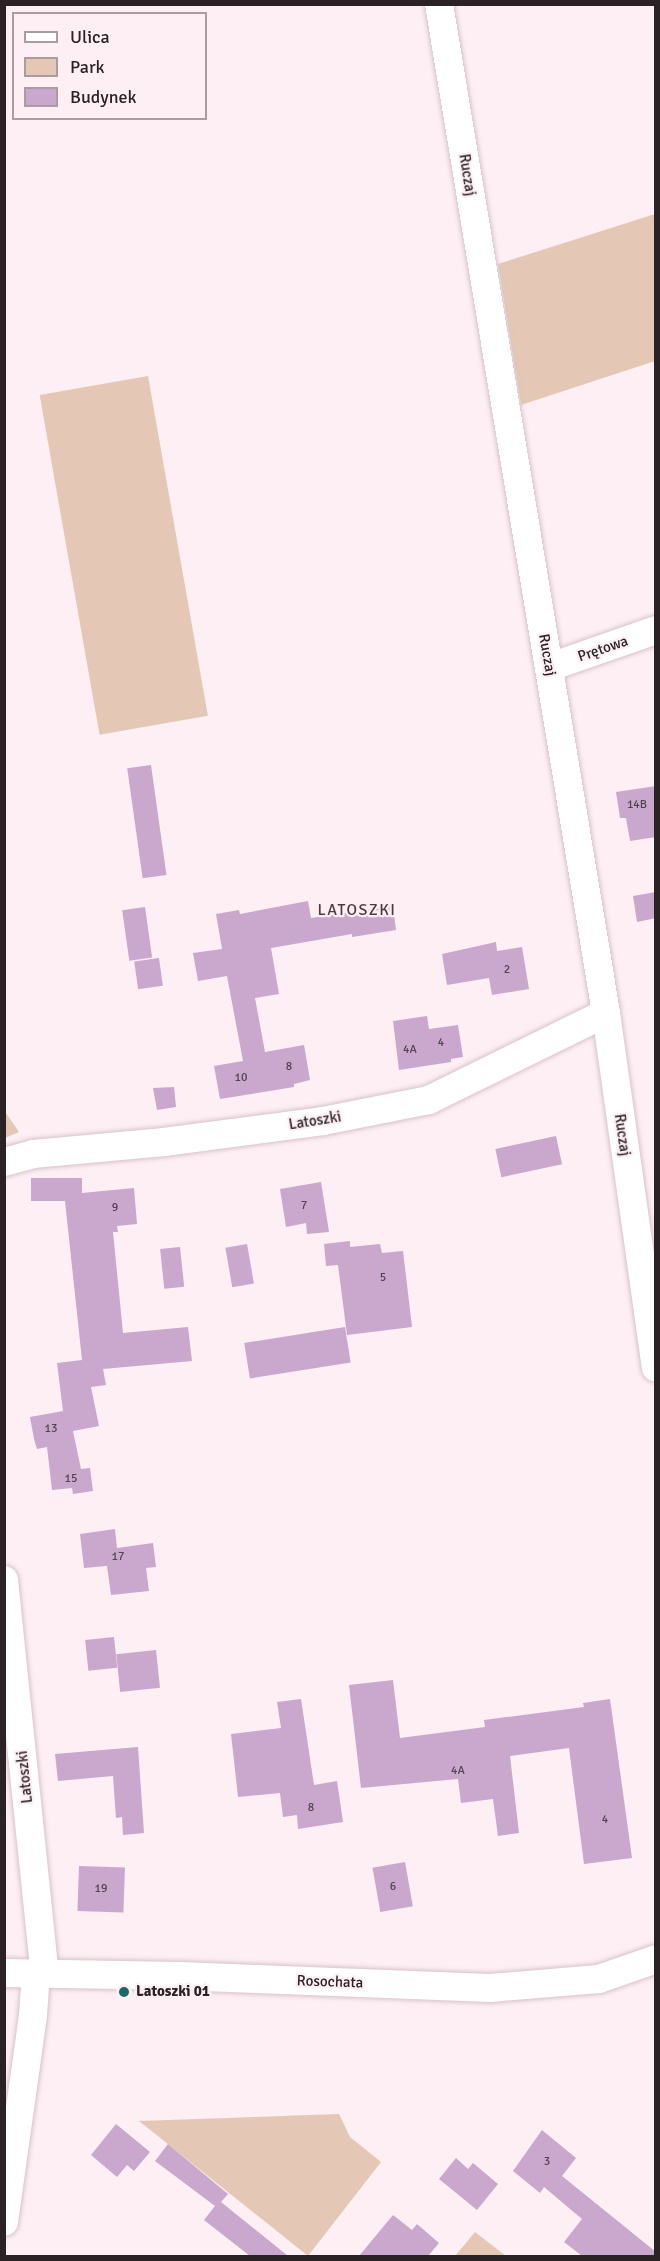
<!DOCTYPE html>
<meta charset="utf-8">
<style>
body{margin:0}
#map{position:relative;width:660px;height:2261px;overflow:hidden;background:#fdeff3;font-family:Signika,sans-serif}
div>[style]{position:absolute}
.green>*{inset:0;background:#e4c8b5;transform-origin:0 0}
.building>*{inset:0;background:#caa7cc;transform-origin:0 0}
.roads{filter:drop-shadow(0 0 2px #d9c2ca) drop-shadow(0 0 2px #d9c2ca)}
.minor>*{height:28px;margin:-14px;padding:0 14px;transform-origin:14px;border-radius:14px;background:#fff}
.dots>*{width:16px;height:16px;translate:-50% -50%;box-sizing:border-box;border:3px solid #fdeff3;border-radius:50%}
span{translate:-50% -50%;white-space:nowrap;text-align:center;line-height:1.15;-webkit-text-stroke:4.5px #fdeff3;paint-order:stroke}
.number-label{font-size:12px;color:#52434f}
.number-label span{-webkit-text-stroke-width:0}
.street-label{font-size:15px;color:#2a2225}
.poi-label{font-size:15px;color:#2a2225;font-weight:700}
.left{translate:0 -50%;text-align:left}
.neighbourhood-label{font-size:16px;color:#4d3b41;letter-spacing:1.5px}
.frame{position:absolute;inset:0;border:6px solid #2a2225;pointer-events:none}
.legend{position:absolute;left:12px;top:12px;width:195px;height:108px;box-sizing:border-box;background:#fdeff3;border:2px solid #a99da1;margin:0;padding:8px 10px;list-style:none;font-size:18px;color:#2a2225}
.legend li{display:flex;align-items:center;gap:12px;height:30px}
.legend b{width:30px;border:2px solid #a99da1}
</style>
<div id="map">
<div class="green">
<i style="clip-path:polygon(655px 214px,655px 361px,521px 405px,498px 264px)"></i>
<i style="left:148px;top:376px;width:345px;height:110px;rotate:80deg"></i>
<i style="clip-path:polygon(4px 1110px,19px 1132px,5px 1138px,4px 1138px)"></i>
<i style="clip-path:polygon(339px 2114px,350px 2137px,381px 2162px,308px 2256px,139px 2121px)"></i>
<i style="clip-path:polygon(475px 2232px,506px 2256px,455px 2256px)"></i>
</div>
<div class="building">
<i style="left:151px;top:765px;width:111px;height:24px;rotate:82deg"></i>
<i style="clip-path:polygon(656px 786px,656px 837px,630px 841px,626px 818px,620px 818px,616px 792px)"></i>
<i style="clip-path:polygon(656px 892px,656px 918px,637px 922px,633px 896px)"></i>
<i style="clip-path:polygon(308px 901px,311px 918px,393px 906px,396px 930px,352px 937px,352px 934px,271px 948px,279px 994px,255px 998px,265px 1052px,304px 1045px,310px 1080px,294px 1084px,294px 1087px,220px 1099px,214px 1066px,243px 1061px,227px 976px,198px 981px,193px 953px,222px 949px,216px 914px,239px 910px,240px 914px)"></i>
<i style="left:145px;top:907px;width:51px;height:23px;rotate:82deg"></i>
<i style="clip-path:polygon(496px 942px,497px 951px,522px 947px,529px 989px,492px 995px,489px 978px,447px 985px,442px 954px)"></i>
<i style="left:159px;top:958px;width:28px;height:25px;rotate:82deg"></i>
<i style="clip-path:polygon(427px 1016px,429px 1029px,458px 1025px,463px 1057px,451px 1059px,451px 1062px,399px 1070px,393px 1021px)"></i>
<i style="clip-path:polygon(174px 1087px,176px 1107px,157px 1110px,153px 1088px)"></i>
<i style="left:556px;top:1136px;width:29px;height:62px;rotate:78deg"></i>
<i style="clip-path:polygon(31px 1178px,82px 1178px,82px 1193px,134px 1188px,137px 1224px,117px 1226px,118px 1232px,113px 1232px,123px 1333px,188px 1327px,192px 1361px,103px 1369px,106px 1385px,91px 1387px,99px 1426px,73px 1431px,81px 1469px,90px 1468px,93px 1491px,73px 1494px,72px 1488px,52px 1490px,47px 1447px,37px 1449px,34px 1439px,30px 1417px,63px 1411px,57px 1363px,82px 1360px,65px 1201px,31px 1201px)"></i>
<i style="clip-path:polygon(321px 1182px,329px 1232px,307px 1234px,306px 1223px,286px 1227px,280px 1189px)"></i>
<i style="clip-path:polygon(350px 1241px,350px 1247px,380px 1244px,382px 1253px,403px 1251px,412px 1327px,347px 1335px,338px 1265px,326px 1266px,324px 1244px)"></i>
<i style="left:247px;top:1244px;width:40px;height:22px;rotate:80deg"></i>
<i style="left:180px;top:1247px;width:40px;height:20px;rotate:84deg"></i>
<i style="left:345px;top:1327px;width:36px;height:102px;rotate:81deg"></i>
<i style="clip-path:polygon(115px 1529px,117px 1548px,153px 1543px,156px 1567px,146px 1568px,149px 1591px,111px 1595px,107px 1566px,84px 1568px,80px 1534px)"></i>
<i style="left:114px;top:1637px;width:31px;height:29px;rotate:84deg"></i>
<i style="left:156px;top:1650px;width:38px;height:40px;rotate:84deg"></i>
<i style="clip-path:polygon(393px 1680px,400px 1738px,485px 1727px,484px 1720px,584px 1707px,583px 1703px,610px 1699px,632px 1858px,584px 1864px,569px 1748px,510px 1756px,519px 1833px,498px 1836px,493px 1799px,461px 1803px,458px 1779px,361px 1788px,349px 1685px)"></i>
<i style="clip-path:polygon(301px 1699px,314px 1785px,337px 1781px,343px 1822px,298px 1829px,297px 1815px,283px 1817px,280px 1793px,238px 1797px,231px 1734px,281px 1728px,277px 1702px)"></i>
<i style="clip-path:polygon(138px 1747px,144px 1833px,123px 1835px,122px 1817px,116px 1818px,113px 1776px,58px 1781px,55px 1754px)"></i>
<i style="left:405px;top:1862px;width:45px;height:33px;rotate:80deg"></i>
<i style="left:79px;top:1866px;width:46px;height:45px;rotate:2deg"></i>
<i style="clip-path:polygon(116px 2124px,150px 2152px,134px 2171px,127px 2165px,117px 2177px,91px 2155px)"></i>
<i style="clip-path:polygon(542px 2130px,576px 2158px,562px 2176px,656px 2252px,656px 2256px,582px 2256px,564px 2242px,582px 2219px,544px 2187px,540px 2193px,513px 2171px)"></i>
<i style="clip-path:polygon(168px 2144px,228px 2194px,221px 2202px,288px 2256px,250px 2256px,204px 2220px,215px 2206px,155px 2161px)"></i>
<i style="clip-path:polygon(456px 2158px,468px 2169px,473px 2163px,498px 2184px,477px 2210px,439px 2179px)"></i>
<i style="clip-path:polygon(393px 2215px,412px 2230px,417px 2224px,439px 2243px,428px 2256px,359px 2256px)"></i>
</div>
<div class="roads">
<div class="minor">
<i style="left:439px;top:4px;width:1023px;rotate:80.6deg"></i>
<i style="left:606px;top:1013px;width:358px;rotate:82deg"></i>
<i style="left:550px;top:667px;width:112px;rotate:-19.2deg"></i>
<i style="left:4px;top:1162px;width:30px;rotate:-15deg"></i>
<i style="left:33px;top:1154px;width:132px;rotate:-5.2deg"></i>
<i style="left:164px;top:1142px;width:160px;rotate:-7.5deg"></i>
<i style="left:323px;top:1121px;width:108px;rotate:-11.2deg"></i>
<i style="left:429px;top:1100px;width:197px;rotate:-26.2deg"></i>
<i style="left:4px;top:1580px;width:396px;rotate:84.1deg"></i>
<i style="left:4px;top:1973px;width:175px;rotate:1deg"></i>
<i style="left:179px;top:1976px;width:311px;rotate:2.2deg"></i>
<i style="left:490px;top:1988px;width:109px;rotate:-4.7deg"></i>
<i style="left:599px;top:1979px;width:60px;rotate:-19.3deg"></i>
<i style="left:4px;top:2222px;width:209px;rotate:-82deg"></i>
<i style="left:33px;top:2015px;width:42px;rotate:-85.9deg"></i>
</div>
</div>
<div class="dots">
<i style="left:124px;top:1992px;background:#1a676c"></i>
</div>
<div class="number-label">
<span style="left:637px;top:805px">14B</span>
<span style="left:507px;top:970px">2</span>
<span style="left:441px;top:1043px">4</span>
<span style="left:410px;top:1050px">4A</span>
<span style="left:289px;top:1067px">8</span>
<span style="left:241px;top:1078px">10</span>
<span style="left:304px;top:1206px">7</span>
<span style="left:115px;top:1208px">9</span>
<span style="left:383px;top:1278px">5</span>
<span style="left:51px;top:1429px">13</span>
<span style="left:71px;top:1479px">15</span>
<span style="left:118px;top:1557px">17</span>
<span style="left:458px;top:1771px">4A</span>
<span style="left:311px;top:1808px">8</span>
<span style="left:605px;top:1820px">4</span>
<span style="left:393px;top:1887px">6</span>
<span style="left:101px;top:1889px">19</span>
<span style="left:547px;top:2162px">3</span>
</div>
<div class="street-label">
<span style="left:467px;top:175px;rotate:81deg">Ruczaj</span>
<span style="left:603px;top:649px;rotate:-19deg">Prętowa</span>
<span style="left:547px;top:655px;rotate:80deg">Ruczaj</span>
<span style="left:315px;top:1121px;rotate:-9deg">Latoszki</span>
<span style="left:622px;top:1135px;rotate:82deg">Ruczaj</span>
<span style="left:25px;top:1777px;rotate:-96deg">Latoszki</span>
<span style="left:330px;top:1982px;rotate:2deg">Rosochata</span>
</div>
<div class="poi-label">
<span class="left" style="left:136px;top:1992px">Latoszki 01</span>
</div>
<div class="neighbourhood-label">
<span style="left:357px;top:910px">LATOSZKI</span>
</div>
<div class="frame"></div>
<ul class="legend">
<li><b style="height:8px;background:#fff"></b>Ulica</li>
<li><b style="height:16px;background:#e4c8b5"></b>Park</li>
<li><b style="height:16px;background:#caa7cc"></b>Budynek</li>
</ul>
</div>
